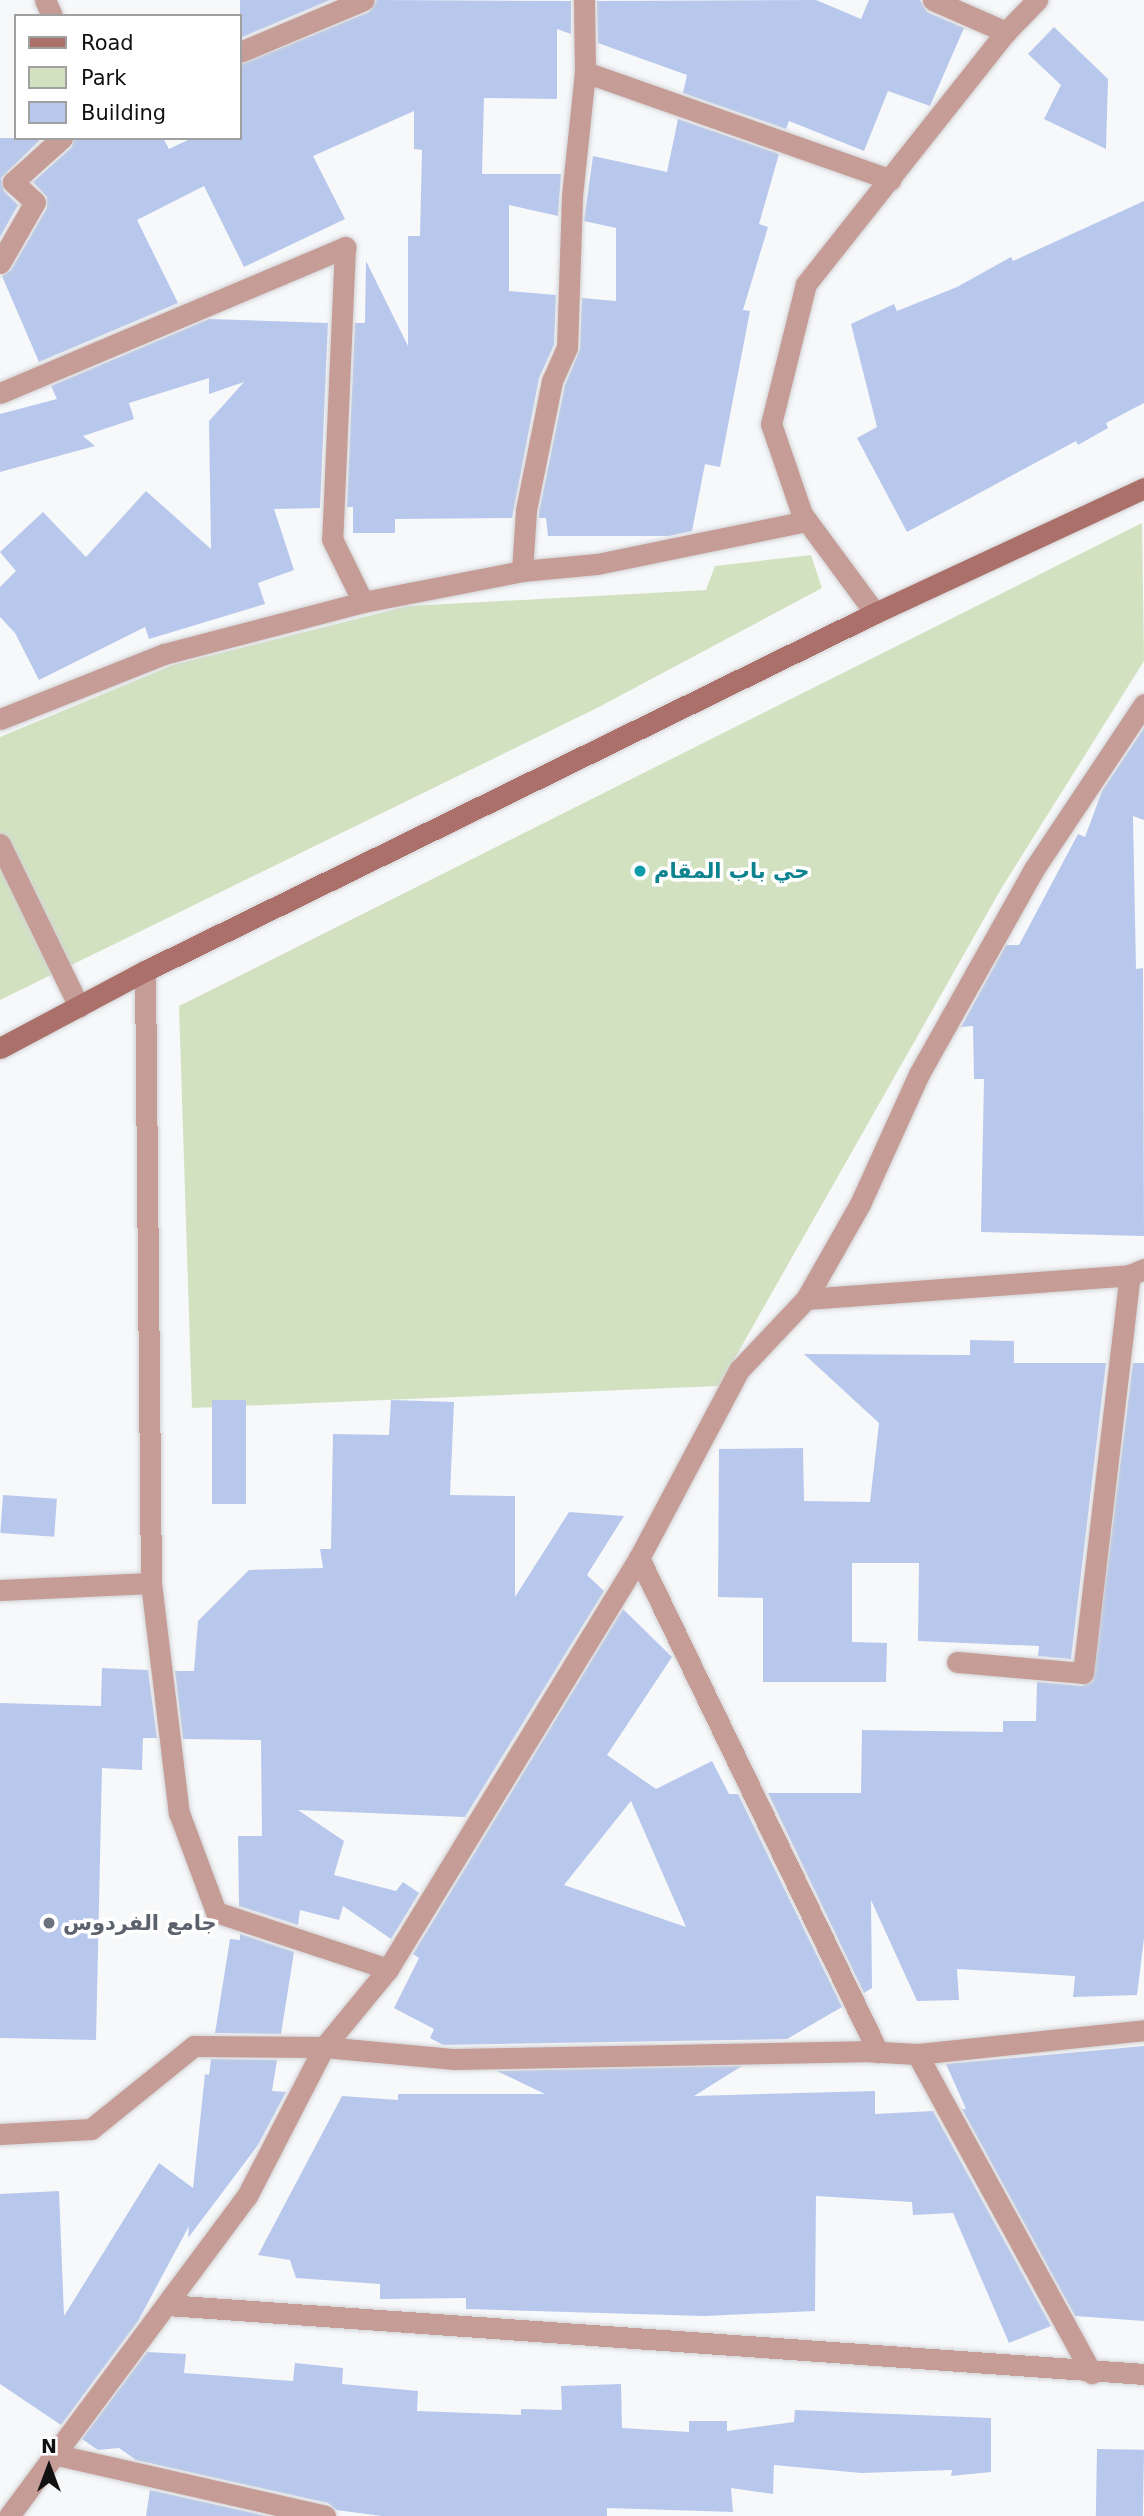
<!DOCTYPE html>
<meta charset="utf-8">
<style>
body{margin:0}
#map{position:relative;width:1144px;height:2516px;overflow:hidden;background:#f7f8fa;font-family:"DejaVu Sans",Cairo,sans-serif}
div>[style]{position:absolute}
.green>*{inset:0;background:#d2e2c1}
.building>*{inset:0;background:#b8c8ec;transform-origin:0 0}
.roads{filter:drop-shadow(0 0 2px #d2d3d5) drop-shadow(0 0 2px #d2d3d5)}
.minor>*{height:21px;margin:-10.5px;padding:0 10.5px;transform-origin:10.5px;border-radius:10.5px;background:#c69c97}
.tertiary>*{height:21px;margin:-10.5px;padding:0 10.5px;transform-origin:10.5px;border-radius:10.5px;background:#c69c97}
.secondary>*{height:21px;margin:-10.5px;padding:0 10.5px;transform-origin:10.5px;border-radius:10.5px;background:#ab7069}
.dots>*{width:19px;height:19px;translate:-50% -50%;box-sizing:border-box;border:4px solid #fff;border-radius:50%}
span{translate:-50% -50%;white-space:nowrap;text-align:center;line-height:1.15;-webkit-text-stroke:7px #fff;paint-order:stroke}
.culture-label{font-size:21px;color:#0d838f;font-weight:700}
.left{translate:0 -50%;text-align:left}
.worship-label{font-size:21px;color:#5b616d;font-weight:700}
.legend{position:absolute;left:14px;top:14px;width:228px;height:126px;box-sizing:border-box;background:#fff;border:2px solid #a0a0a0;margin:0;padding:9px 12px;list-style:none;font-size:21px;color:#111112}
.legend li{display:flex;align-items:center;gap:14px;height:35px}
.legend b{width:35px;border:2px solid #a0a0a0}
.north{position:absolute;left:14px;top:2432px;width:70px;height:70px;-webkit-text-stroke:5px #fff;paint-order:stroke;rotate:0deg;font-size:19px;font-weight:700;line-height:28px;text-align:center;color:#111112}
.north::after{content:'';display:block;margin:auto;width:24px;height:32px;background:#111112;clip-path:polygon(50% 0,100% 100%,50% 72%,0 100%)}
</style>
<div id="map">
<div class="green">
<i style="clip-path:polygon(1142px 523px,1144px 661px,1001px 889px,719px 1386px,192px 1408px,179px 1006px)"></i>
<i style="clip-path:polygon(811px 555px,822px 588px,597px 708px,0 1000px,0 737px,173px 665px,408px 606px,706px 590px,715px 566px)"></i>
</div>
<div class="building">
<i style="clip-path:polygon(240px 0,330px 0,240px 38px)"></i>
<i style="clip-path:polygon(377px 0,571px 1px,571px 34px,557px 29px,557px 99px,484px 98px,482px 174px,561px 174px,558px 216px,509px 205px,509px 291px,556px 295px,554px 345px,539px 378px,512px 518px,395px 519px,395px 533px,353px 533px,353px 507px,347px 507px,355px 323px,365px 323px,366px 261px,408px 346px,408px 236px,420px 236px,422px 150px,414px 149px,414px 111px,313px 156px,345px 219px,244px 267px,204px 186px,137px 220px,178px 303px,39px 362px,2px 276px,11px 270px,47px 208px,47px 197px,33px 182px,71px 148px,75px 138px,163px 138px,169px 149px,192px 138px,240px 138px,240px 65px,369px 12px)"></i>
<i style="clip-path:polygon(816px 0,861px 19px,869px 0,920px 0,927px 12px,964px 28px,930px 106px,888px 91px,864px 151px,789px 121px,786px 129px,683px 93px,687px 75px,598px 43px,597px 1px)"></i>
<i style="clip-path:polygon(1054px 27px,1108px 79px,1106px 149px,1044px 119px,1061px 85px,1028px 54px)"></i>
<i style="clip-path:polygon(678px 119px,779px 154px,759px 224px,768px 227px,743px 310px,750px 311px,720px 467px,705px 464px,692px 531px,669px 536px,548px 536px,546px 518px,539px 518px,539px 512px,565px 385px,580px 349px,582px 298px,616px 301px,616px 228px,584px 221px,593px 156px,667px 172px)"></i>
<i style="clip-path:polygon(0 138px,42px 138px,1px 178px,4px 191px,18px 205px,0 237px)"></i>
<i style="clip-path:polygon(1144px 201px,1144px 403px,1106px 423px,1108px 428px,1078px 445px,1076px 441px,907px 532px,857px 438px,877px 427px,851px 324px,894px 304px,897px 311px,957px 287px,1011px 257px,1013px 261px)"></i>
<i style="clip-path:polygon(209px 319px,328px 323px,320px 508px,274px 509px,294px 570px,258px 583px,265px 604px,149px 639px,145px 627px,39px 680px,15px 633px,0 617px,0 587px,16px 571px,0 552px,43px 512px,86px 557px,146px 491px,211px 549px,209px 421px,244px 382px,209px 394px,209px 378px,129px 403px,134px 419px,83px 436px,95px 446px,0 472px,0 414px,57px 399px,51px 386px)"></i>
<i style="clip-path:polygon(1144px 728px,1144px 820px,1133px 816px,1136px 969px,1143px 968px,1144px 1236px,981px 1232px,984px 1079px,974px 1079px,973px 1026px,961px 1027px,1006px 945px,1019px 945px,1078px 834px,1085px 837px,1102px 791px)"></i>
<i style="clip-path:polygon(970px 1340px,1014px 1341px,1014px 1363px,1106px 1363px,1071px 1659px,1038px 1656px,1039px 1646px,918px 1641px,919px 1563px,852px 1563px,852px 1642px,887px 1643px,886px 1682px,763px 1682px,763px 1598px,718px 1597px,719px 1449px,803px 1448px,804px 1501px,870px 1502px,879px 1423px,804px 1354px,970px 1355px)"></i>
<i style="clip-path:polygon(1133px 1363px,1144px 1363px,1144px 1938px,1137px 1995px,1073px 1997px,1075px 1976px,957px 1969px,959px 2000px,917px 2001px,871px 1900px,872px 1988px,864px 1993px,768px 1793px,861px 1793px,862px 1730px,1003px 1732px,1003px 1721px,1036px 1721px,1037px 1682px,1082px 1686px,1093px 1681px)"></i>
<i style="left:212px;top:1400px;width:34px;height:104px"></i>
<i style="clip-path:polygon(391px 1400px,454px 1402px,450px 1495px,515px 1496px,515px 1597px,569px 1512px,624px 1516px,587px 1575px,604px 1591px,465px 1817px,298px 1810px,344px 1841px,334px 1875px,396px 1891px,403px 1882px,419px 1893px,391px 1939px,343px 1906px,339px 1920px,300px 1910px,298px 1925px,239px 1906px,238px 1836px,262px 1836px,261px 1740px,183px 1739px,175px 1671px,194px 1671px,198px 1621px,249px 1570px,323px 1568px,320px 1549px,331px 1549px,333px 1434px,389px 1435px)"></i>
<i style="left:3px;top:1495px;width:54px;height:38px;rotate:4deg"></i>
<i style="clip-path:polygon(evenodd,623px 1609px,672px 1657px,607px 1755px,656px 1789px,712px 1761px,729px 1794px,738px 1794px,842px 2007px,787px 2039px,443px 2045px,430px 2038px,434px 2029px,394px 2008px,419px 1958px,413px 1954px,623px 1609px,631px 1801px,686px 1927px,564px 1885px,631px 1801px)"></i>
<i style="clip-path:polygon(102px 1668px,148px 1670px,157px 1738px,143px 1738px,142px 1770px,102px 1768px,96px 2040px,0 2038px,0 1703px,101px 1706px)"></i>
<i style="clip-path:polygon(240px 1934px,294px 1952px,281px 2034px,215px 2033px,230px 1939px,240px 1940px)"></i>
<i style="clip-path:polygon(1144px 2046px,1144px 2321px,1075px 2316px,962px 2109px,966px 2109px,946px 2064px)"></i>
<i style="clip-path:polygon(211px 2059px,277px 2060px,272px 2091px,286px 2092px,258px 2145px,188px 2238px,189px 2226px,138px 2321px,61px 2425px,0 2384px,0 2194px,59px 2191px,64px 2316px,159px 2163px,193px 2188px,205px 2074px,209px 2075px)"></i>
<i style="clip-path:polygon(742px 2066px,694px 2096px,875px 2091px,875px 2114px,933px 2111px,1051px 2326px,1009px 2343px,953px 2213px,913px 2215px,912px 2202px,816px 2196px,815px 2311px,704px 2316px,466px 2309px,466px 2298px,380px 2299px,380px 2284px,296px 2278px,290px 2260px,258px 2255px,342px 2096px,398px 2100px,398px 2094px,545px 2094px,497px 2071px)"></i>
<i style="clip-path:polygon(147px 2352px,186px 2354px,184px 2373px,293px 2381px,295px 2363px,343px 2368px,342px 2384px,418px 2391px,417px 2411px,521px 2415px,521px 2409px,562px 2410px,561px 2386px,621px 2384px,622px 2428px,689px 2432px,689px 2421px,727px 2421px,727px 2431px,794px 2422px,795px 2410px,991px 2418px,991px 2472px,951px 2476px,952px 2470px,861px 2473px,774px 2465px,773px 2494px,731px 2488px,733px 2512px,607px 2508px,607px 2516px,382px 2516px,336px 2510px,328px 2503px,136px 2460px,119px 2448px,98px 2450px,82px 2439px)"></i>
<i style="left:1097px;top:2449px;width:47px;height:67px;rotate:1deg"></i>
<i style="clip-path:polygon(150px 2490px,266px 2516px,146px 2516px)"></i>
</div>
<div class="roads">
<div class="minor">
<i style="left:45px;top:0;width:17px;rotate:66deg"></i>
<i style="left:933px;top:0;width:80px;rotate:23.7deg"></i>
<i style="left:240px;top:52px;width:134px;rotate:-22.8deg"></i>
<i style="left:585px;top:72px;width:324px;rotate:19.4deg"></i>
<i style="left:0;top:263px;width:70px;rotate:-60.2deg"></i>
<i style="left:35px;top:202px;width:30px;rotate:-138deg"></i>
<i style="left:13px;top:182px;width:66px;rotate:-41.9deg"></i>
<i style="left:0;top:393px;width:375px;rotate:-22.9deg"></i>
<i style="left:345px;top:247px;width:292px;rotate:92.5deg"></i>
<i style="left:332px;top:539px;width:70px;rotate:63.8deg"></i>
<i style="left:363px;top:602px;width:162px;rotate:-11deg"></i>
<i style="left:522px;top:571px;width:75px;rotate:-5.3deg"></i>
<i style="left:597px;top:564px;width:214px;rotate:-11.6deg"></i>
<i style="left:522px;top:571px;width:61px;rotate:-86.2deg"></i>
<i style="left:526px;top:510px;width:132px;rotate:-78.6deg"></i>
<i style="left:552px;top:381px;width:36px;rotate:-66deg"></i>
<i style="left:567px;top:348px;width:152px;rotate:-88.1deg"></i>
<i style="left:572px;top:196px;width:125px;rotate:-84deg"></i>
<i style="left:585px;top:72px;width:72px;rotate:-90.8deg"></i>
<i style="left:875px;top:613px;width:123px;rotate:-126.4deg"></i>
<i style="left:802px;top:514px;width:95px;rotate:-109deg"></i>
<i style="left:771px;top:424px;width:144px;rotate:-76deg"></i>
<i style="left:806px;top:284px;width:322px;rotate:-51.6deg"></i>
<i style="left:1006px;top:32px;width:45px;rotate:-45.9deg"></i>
<i style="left:0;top:719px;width:176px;rotate:-21.6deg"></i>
<i style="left:164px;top:654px;width:206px;rotate:-14.6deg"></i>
<i style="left:0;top:844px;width:181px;rotate:64.1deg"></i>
<i style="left:145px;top:971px;width:612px;rotate:89.44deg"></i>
<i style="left:151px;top:1583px;width:232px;rotate:83.1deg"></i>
<i style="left:179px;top:1813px;width:106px;rotate:69.5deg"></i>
<i style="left:216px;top:1912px;width:181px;rotate:18.3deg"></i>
<i style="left:806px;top:1299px;width:325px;rotate:-4.2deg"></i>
<i style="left:1130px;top:1275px;width:15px;rotate:-23deg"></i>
<i style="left:639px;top:1558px;width:549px;rotate:64.18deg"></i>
<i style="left:0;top:1590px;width:151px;rotate:-2.7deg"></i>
<i style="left:957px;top:1662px;width:126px;rotate:5deg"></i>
<i style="left:1083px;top:1673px;width:401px;rotate:-83.3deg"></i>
<i style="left:917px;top:2054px;width:364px;rotate:61.3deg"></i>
<i style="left:0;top:2134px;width:91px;rotate:-3.1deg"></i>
<i style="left:91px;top:2129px;width:132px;rotate:-38.9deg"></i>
<i style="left:194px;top:2046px;width:130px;rotate:0.4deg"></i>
<i style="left:324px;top:2047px;width:131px;rotate:5.3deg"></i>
<i style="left:454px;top:2059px;width:409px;rotate:-1.1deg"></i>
<i style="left:863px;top:2051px;width:54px;rotate:3.2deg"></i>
<i style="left:917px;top:2054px;width:228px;rotate:-6deg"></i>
<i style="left:167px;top:2305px;width:979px;rotate:4.04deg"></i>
<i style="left:53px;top:2454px;width:279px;rotate:12.8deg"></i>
</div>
<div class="tertiary">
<i style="left:9px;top:2516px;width:399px;rotate:-53.4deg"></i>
<i style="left:247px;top:2196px;width:168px;rotate:-62.7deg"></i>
<i style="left:324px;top:2047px;width:101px;rotate:-50.6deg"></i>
<i style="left:388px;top:1969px;width:482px;rotate:-58.6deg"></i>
<i style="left:639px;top:1558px;width:213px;rotate:-62deg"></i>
<i style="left:739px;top:1370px;width:98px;rotate:-46.7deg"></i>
<i style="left:806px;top:1299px;width:109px;rotate:-60.4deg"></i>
<i style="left:860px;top:1204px;width:143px;rotate:-65.6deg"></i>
<i style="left:919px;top:1074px;width:235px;rotate:-60.7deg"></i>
<i style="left:1034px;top:869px;width:198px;rotate:-56.3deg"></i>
</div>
<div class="secondary">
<i style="left:0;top:1048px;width:164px;rotate:-28deg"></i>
<i style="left:145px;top:971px;width:813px;rotate:-26.12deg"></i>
<i style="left:875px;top:613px;width:297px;rotate:-24.9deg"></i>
</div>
</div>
<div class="dots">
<i style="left:640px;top:871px;background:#0f9aa8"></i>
<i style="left:49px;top:1923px;background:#6b7280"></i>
</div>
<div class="culture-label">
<span class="left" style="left:654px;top:871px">حي باب المقام</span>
</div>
<div class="worship-label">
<span class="left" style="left:63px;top:1923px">جامع الفردوس</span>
</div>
<ul class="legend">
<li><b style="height:9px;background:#ab7069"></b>Road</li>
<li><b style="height:19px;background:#d2e2c1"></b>Park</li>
<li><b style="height:19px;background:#b8c8ec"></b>Building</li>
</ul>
<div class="north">N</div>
</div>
